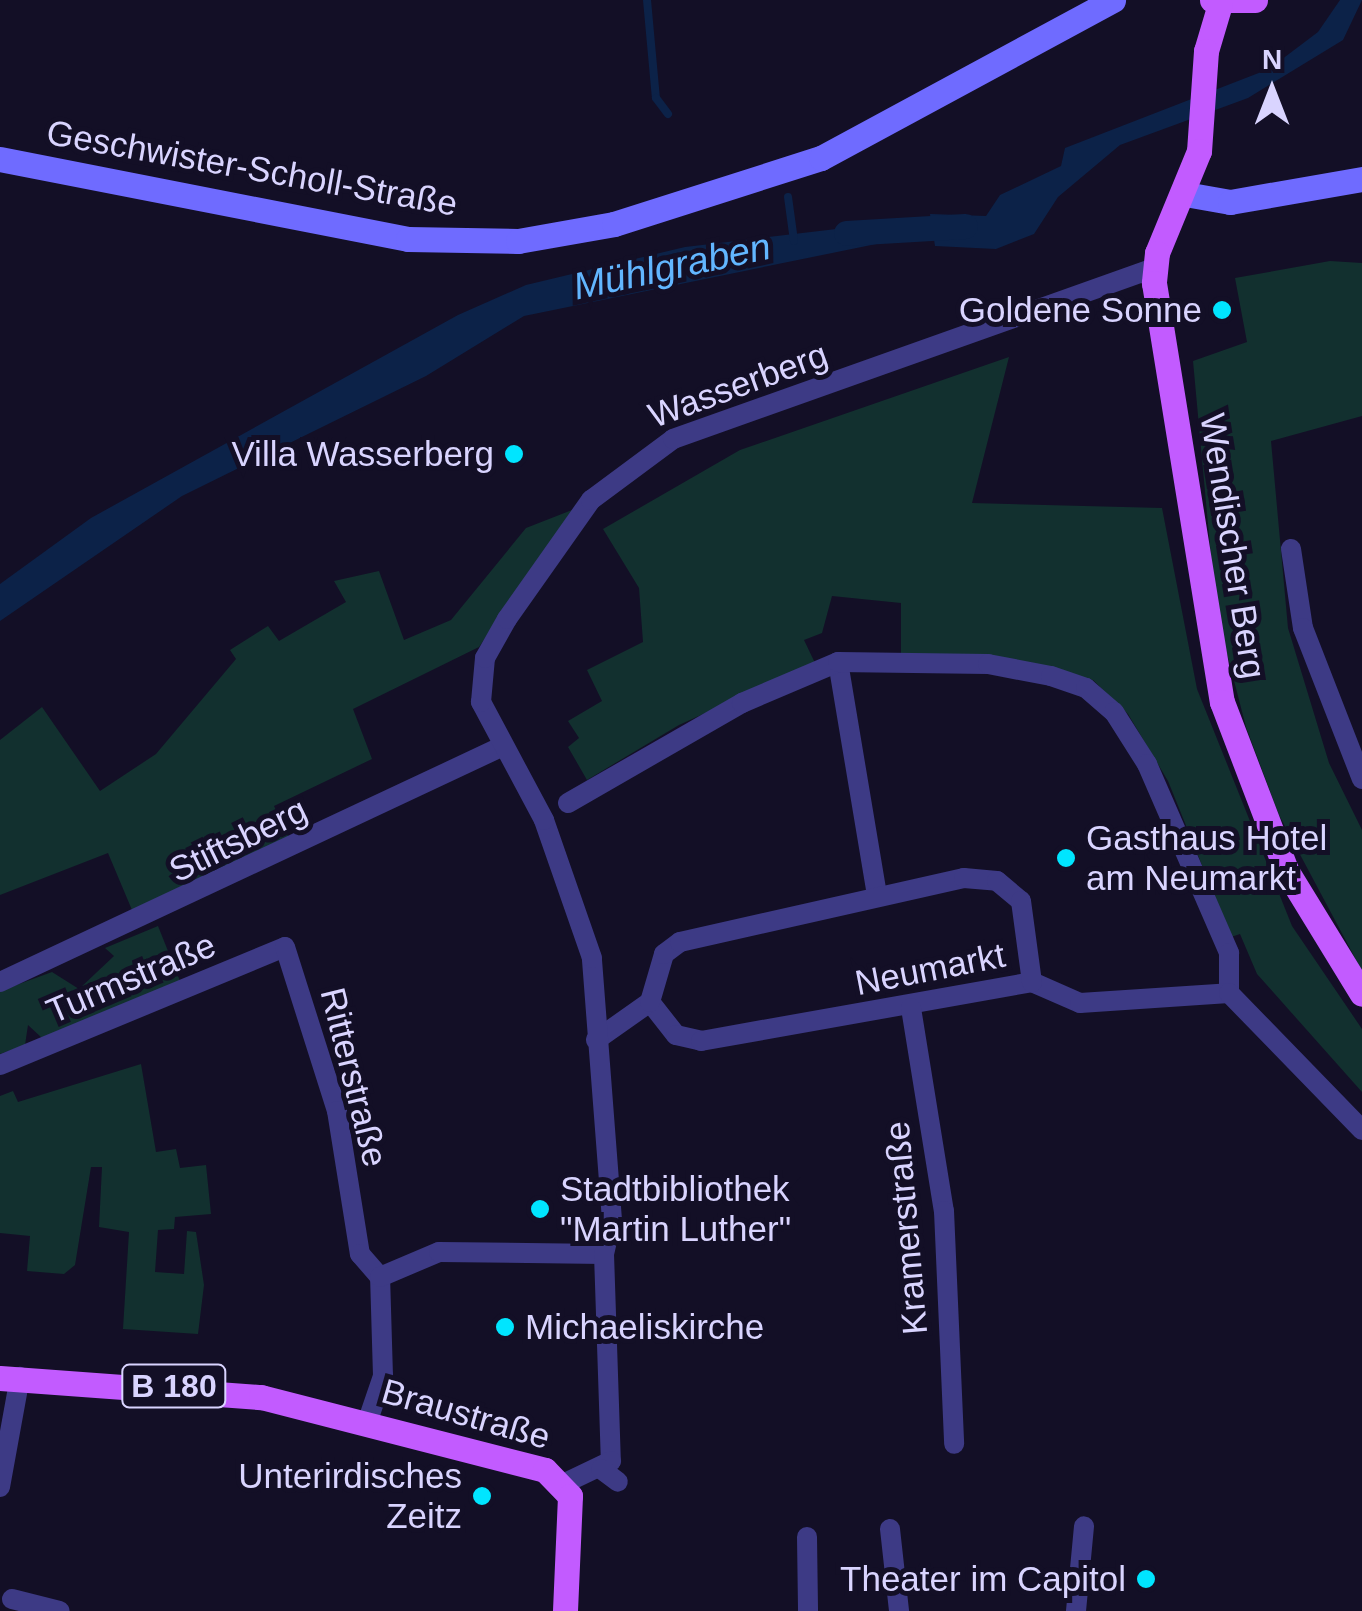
<!DOCTYPE html>
<meta charset="utf-8">
<style>
body{margin:0}
#map{position:relative;width:1362px;height:1611px;overflow:hidden;background:#130f26;font-family:Helvetica,sans-serif}
div>[style]{position:absolute}
.green>*{inset:0;background:#12302f}
.water>*{inset:0;background:#0c2248}
.stream>*{height:8px;margin:-4px;padding:0 4px;transform-origin:4px;border-radius:4px;background:#0c2248}
.canal>*{height:25px;margin:-12.5px;padding:0 12.5px;transform-origin:12.5px;border-radius:12.5px;background:#0c2248}
.street>*{height:20px;margin:-10px;padding:0 10px;transform-origin:10px;border-radius:10px;background:#3d3a85}
.secondary>*{height:25px;margin:-12.5px;padding:0 12.5px;transform-origin:12.5px;border-radius:12.5px;background:#6f6bff}
.primary>*{height:25px;margin:-12.5px;padding:0 12.5px;transform-origin:12.5px;border-radius:12.5px;background:#c25bff}
.dots>*{width:28px;height:28px;translate:-50% -50%;box-sizing:border-box;border:5px solid #130f26;border-radius:50%}
span{translate:-50% -50%;white-space:nowrap;text-align:center;line-height:1.15;-webkit-text-stroke:10px #130f26;paint-order:stroke}
.shield-label span{padding:2px 8px;background:#130f26;border:2px solid;border-radius:8px;-webkit-text-stroke-width:0}
.shield-label{font-size:32px;color:#d9d4ff;font-weight:700}
.street-label{font-size:35px;color:#d9d4ff}
.poi-label{font-size:35px;color:#d9d4ff}
.right{translate:-100% -50%;text-align:right}
.left{translate:0 -50%;text-align:left}
.water-label{font-size:38px;color:#62b6ff;font-style:italic}
.north{position:absolute;left:1222px;top:40px;width:100px;height:100px;-webkit-text-stroke:8px #130f26;paint-order:stroke;rotate:0deg;font-size:28px;font-weight:700;line-height:40px;text-align:center;color:#d9d4ff}
.north::after{content:'';display:block;margin:auto;width:35px;height:45px;background:#d9d4ff;clip-path:polygon(50% 0,100% 100%,50% 72%,0 100%)}
</style>
<div id="map">
<div class="green">
<i style="clip-path:polygon(1330px 261px,1362px 263px,1362px 416px,1271px 441px,1288px 628px,1329px 763px,1362px 830px,1362px 971px,1279px 815px,1246px 727px,1216px 611px,1193px 361px,1247px 342px,1235px 278px)"></i>
<i style="clip-path:polygon(1009px 357px,972px 503px,1162px 508px,1197px 689px,1292px 926px,1362px 1029px,1362px 1092px,1257px 974px,1240px 934px,1231px 937px,1168px 781px,1128px 714px,1093px 680px,901px 653px,901px 603px,832px 596px,822px 633px,804px 640px,815px 663px,679px 725px,587px 780px,568px 747px,579px 738px,568px 721px,602px 701px,587px 670px,643px 642px,639px 588px,603px 529px,740px 450px)"></i>
<i style="clip-path:polygon(572px 510px,479px 647px,353px 709px,372px 759px,274px 806px,289px 838px,132px 910px,108px 853px,0 895px,0 740px,42px 707px,100px 791px,156px 754px,236px 659px,230px 650px,268px 626px,279px 641px,346px 602px,334px 581px,379px 571px,404px 640px,451px 620px,526px 528px)"></i>
<i style="clip-path:polygon(158px 926px,180px 981px,42px 1038px,28px 1025px,25px 1045px,0 1054px,0 991px,52px 972px,79px 989px,114px 956px,105px 948px)"></i>
<i style="clip-path:polygon(141px 1064px,156px 1152px,176px 1149px,180px 1168px,206px 1165px,211px 1214px,175px 1217px,174px 1229px,158px 1230px,155px 1272px,184px 1274px,187px 1231px,196px 1232px,204px 1285px,198px 1334px,123px 1329px,129px 1232px,99px 1227px,102px 1167px,91px 1167px,75px 1265px,64px 1274px,27px 1271px,30px 1236px,0 1233px,0 1096px,13px 1091px,18px 1102px)"></i>
</div>
<div class="water">
<i style="clip-path:polygon(1340px 0,1362px 0,1343px 40px,1248px 98px,1120px 145px,1058px 197px,1034px 234px,996px 249px,935px 246px,930px 214px,986px 216px,1000px 195px,1061px 166px,1065px 148px,1269px 69px,1318px 32px)"></i>
<i style="clip-path:polygon(879px 224px,881px 243px,524px 316px,426px 376px,182px 496px,0 621px,0 584px,91px 518px,458px 315px,526px 285px,685px 247px)"></i>
</div>
<div class="stream">
<i style="left:647px;top:0;width:98px;rotate:84.8deg"></i>
<i style="left:656px;top:98px;width:20px;rotate:53deg"></i>
<i style="left:788px;top:197px;width:44px;rotate:82.2deg"></i>
</div>
<div class="canal">
<i style="left:846px;top:233px;width:119px;rotate:-3.4deg"></i>
</div>
<div class="street">
<i style="left:1291px;top:549px;width:80px;rotate:81.4deg"></i>
<i style="left:1303px;top:628px;width:162px;rotate:68.7deg"></i>
<i style="left:838px;top:662px;width:236px;rotate:80.5deg"></i>
<i style="left:568px;top:803px;width:201px;rotate:-29.9deg"></i>
<i style="left:742px;top:703px;width:104px;rotate:-23.1deg"></i>
<i style="left:838px;top:662px;width:150px;rotate:0.8deg"></i>
<i style="left:988px;top:664px;width:64px;rotate:10.8deg"></i>
<i style="left:1051px;top:676px;width:37px;rotate:19deg"></i>
<i style="left:1086px;top:688px;width:37px;rotate:41deg"></i>
<i style="left:1114px;top:712px;width:62px;rotate:57.6deg"></i>
<i style="left:1147px;top:764px;width:206px;rotate:66.5deg"></i>
<i style="left:1229px;top:953px;width:40px;rotate:90deg"></i>
<i style="left:0;top:982px;width:553px;rotate:-25.13deg"></i>
<i style="left:1032px;top:982px;width:52px;rotate:23.6deg"></i>
<i style="left:1080px;top:1003px;width:149px;rotate:-3.8deg"></i>
<i style="left:1229px;top:993px;width:191px;rotate:45.8deg"></i>
<i style="left:650px;top:1002px;width:42px;rotate:51.8deg"></i>
<i style="left:676px;top:1035px;width:26px;rotate:13deg"></i>
<i style="left:701px;top:1041px;width:336px;rotate:-10.1deg"></i>
<i style="left:911px;top:1008px;width:206px;rotate:80.8deg"></i>
<i style="left:944px;top:1211px;width:233px;rotate:87.5deg"></i>
<i style="left:596px;top:1040px;width:66px;rotate:-35.1deg"></i>
<i style="left:650px;top:1002px;width:50px;rotate:-73.7deg"></i>
<i style="left:664px;top:954px;width:20px;rotate:-37deg"></i>
<i style="left:680px;top:942px;width:291px;rotate:-12.7deg"></i>
<i style="left:964px;top:878px;width:33px;rotate:5deg"></i>
<i style="left:997px;top:881px;width:31px;rotate:40deg"></i>
<i style="left:1021px;top:901px;width:82px;rotate:82.3deg"></i>
<i style="left:0;top:1065px;width:308px;rotate:-22.5deg"></i>
<i style="left:285px;top:947px;width:172px;rotate:72.4deg"></i>
<i style="left:337px;top:1111px;width:145px;rotate:80.9deg"></i>
<i style="left:360px;top:1254px;width:30px;rotate:49deg"></i>
<i style="left:604px;top:1254px;width:35px;rotate:-77deg"></i>
<i style="left:612px;top:1220px;width:263px;rotate:-94.4deg"></i>
<i style="left:592px;top:958px;width:146px;rotate:-109.2deg"></i>
<i style="left:544px;top:820px;width:134px;rotate:-118.1deg"></i>
<i style="left:481px;top:702px;width:44px;rotate:-84.8deg"></i>
<i style="left:485px;top:658px;width:45px;rotate:-60.6deg"></i>
<i style="left:507px;top:619px;width:146px;rotate:-54.8deg"></i>
<i style="left:591px;top:500px;width:102px;rotate:-36.6deg"></i>
<i style="left:673px;top:439px;width:510px;rotate:-19.57deg"></i>
<i style="left:367px;top:1423px;width:50px;rotate:-71.2deg"></i>
<i style="left:383px;top:1376px;width:99px;rotate:-91.7deg"></i>
<i style="left:380px;top:1277px;width:64px;rotate:-23deg"></i>
<i style="left:439px;top:1252px;width:165px;rotate:0.7deg"></i>
<i style="left:604px;top:1254px;width:207px;rotate:88.1deg"></i>
<i style="left:611px;top:1461px;width:51px;rotate:154.4deg"></i>
<i style="left:601px;top:1469px;width:21px;rotate:37deg"></i>
<i style="left:0;top:1487px;width:112px;rotate:-79.7deg"></i>
<i style="left:890px;top:1529px;width:82px;rotate:83.7deg"></i>
<i style="left:807px;top:1537px;width:74px;rotate:89.2deg"></i>
<i style="left:12px;top:1599px;width:49px;rotate:14deg"></i>
<i style="left:1076px;top:1611px;width:85px;rotate:-84.6deg"></i>
</div>
<div class="secondary">
<i style="left:0;top:159px;width:416px;rotate:11.1deg"></i>
<i style="left:408px;top:239px;width:110px;rotate:1deg"></i>
<i style="left:518px;top:241px;width:97px;rotate:-10deg"></i>
<i style="left:614px;top:224px;width:217px;rotate:-17.7deg"></i>
<i style="left:821px;top:158px;width:332px;rotate:-28.4deg"></i>
<i style="left:1185px;top:194px;width:46px;rotate:10.1deg"></i>
<i style="left:1230px;top:202px;width:134px;rotate:-9.9deg"></i>
</div>
<div class="primary">
<i style="left:1212px;top:0;width:43px"></i>
<i style="left:1220px;top:4px;width:49px;rotate:106.6deg"></i>
<i style="left:1206px;top:51px;width:100px;rotate:94deg"></i>
<i style="left:1199px;top:151px;width:110px;rotate:112.4deg"></i>
<i style="left:1157px;top:253px;width:30px;rotate:96deg"></i>
<i style="left:1154px;top:283px;width:424px;rotate:80.8deg"></i>
<i style="left:1222px;top:702px;width:180px;rotate:69.1deg"></i>
<i style="left:1286px;top:870px;width:145px;rotate:58.5deg"></i>
<i style="left:0;top:1378px;width:262px;rotate:4.2deg"></i>
<i style="left:261px;top:1397px;width:293px;rotate:14.4deg"></i>
<i style="left:545px;top:1470px;width:36px;rotate:46deg"></i>
<i style="left:570px;top:1496px;width:115px;rotate:92.5deg"></i>
</div>
<div class="dots">
<i style="left:1222px;top:310px;background:#00e5ff"></i>
<i style="left:514px;top:454px;background:#00e5ff"></i>
<i style="left:1066px;top:858px;background:#00e5ff"></i>
<i style="left:540px;top:1209px;background:#00e5ff"></i>
<i style="left:505px;top:1327px;background:#00e5ff"></i>
<i style="left:482px;top:1496px;background:#00e5ff"></i>
<i style="left:1146px;top:1579px;background:#00e5ff"></i>
</div>
<div class="shield-label">
<span style="left:174px;top:1386px">B 180</span>
</div>
<div class="street-label">
<span style="left:252px;top:168px;rotate:10deg">Geschwister-Scholl-Straße</span>
<span style="left:738px;top:385px;rotate:-20deg">Wasserberg</span>
<span style="left:1233px;top:546px;rotate:81deg">Wendischer Berg</span>
<span style="left:238px;top:840px;rotate:-26deg">Stiftsberg</span>
<span style="left:930px;top:969px;rotate:-11deg">Neumarkt</span>
<span style="left:131px;top:978px;rotate:-23deg">Turmstraße</span>
<span style="left:354px;top:1077px;rotate:76deg">Ritterstraße</span>
<span style="left:906px;top:1228px;rotate:-95deg">Kramerstraße</span>
<span style="left:466px;top:1414px;rotate:16deg">Braustraße</span>
</div>
<div class="poi-label">
<span class="right" style="left:1202px;top:310px">Goldene Sonne</span>
<span class="right" style="left:494px;top:454px">Villa Wasserberg</span>
<span class="left" style="left:1086px;top:858px">Gasthaus Hotel<br>am Neumarkt</span>
<span class="left" style="left:560px;top:1209px">Stadtbibliothek<br>"Martin Luther"</span>
<span class="left" style="left:525px;top:1327px">Michaeliskirche</span>
<span class="right" style="left:462px;top:1496px">Unterirdisches<br>Zeitz</span>
<span class="right" style="left:1126px;top:1579px">Theater im Capitol</span>
</div>
<div class="water-label">
<span style="left:672px;top:267px;rotate:-12deg">Mühlgraben</span>
</div>
<div class="north">N</div>
</div>
